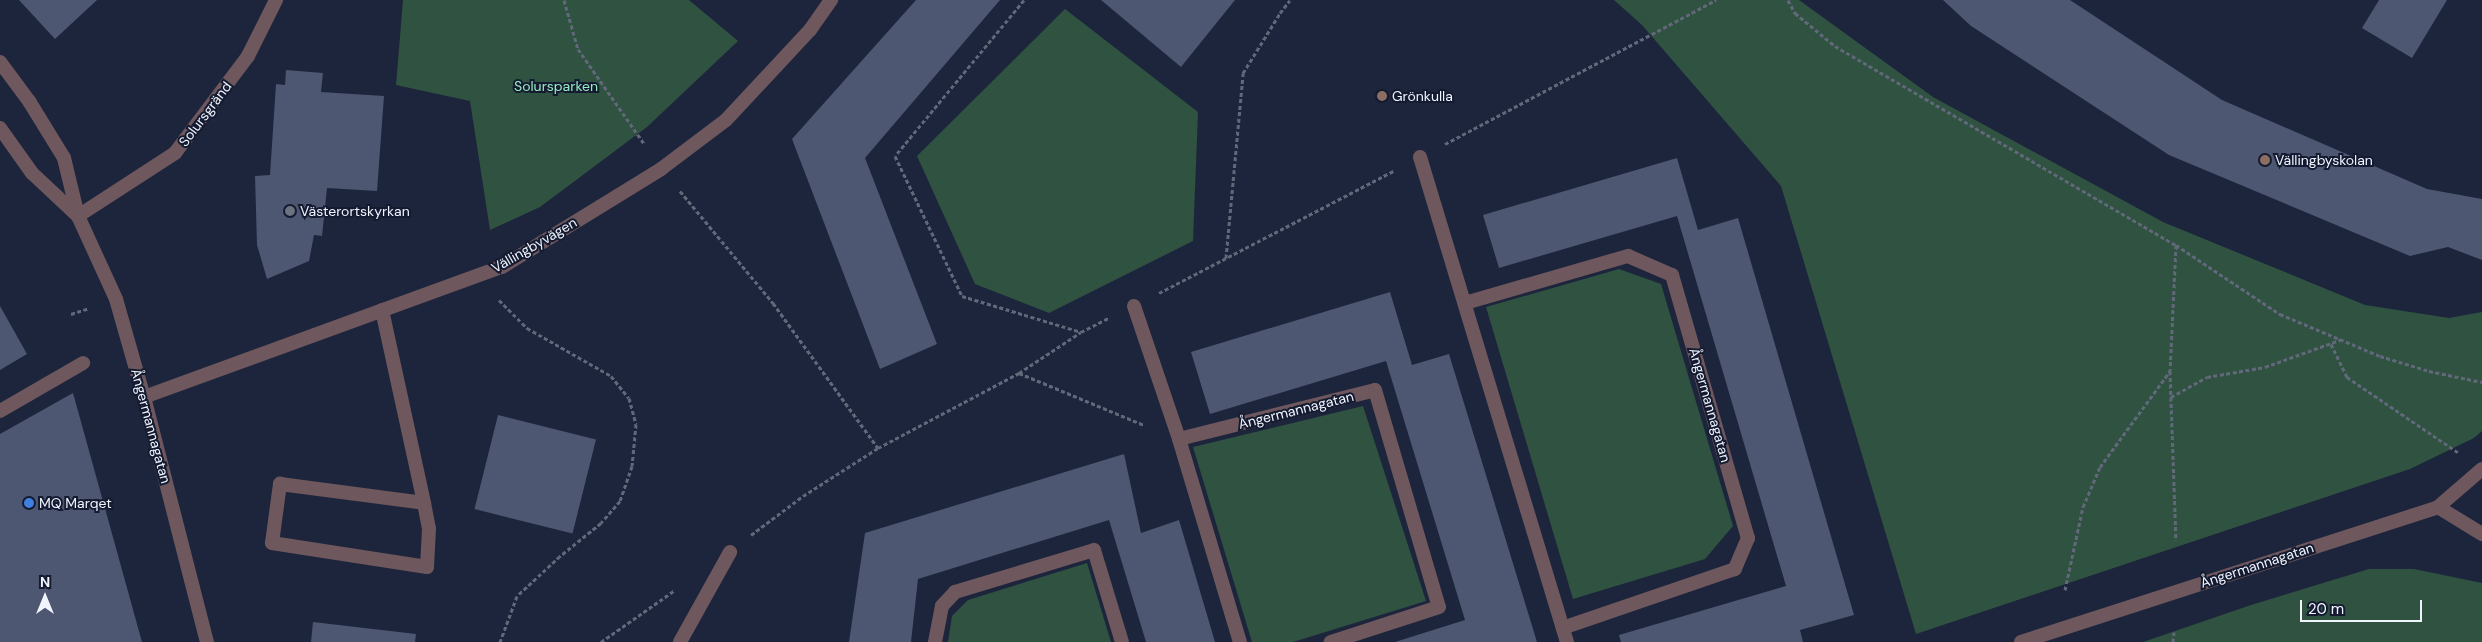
<!DOCTYPE html>
<html>
<head>
<meta charset="utf-8">
<style>
	body { margin:0 }
	#map { position:relative; width:2482px; height:642px; overflow:hidden; background:#1d253c; font-family:"DM Sans",sans-serif }
	div>[style] { position:absolute }
	[style*='--x'] { left:calc(var(--x)*1px); top:calc(var(--y)*1px); width:calc(var(--w)*1px); rotate:calc(var(--a)*1deg) }
	.green>* { inset:0; background:#2f5241 }
	.building>* { inset:0; background:#4d5771; transform-origin:0 0 }
	.path>* { height:3px; margin-top:-1.5px; transform-origin:0; background:repeating-linear-gradient(90deg,#61687a 0 4px,transparent 0 6.5px) }
	.service>* { height:14px; margin:-7px; padding:0 7px; transform-origin:7px; border-radius:7px; background:#6e575d }
	.pedestrian>* { height:14px; margin:-7px; padding:0 7px; transform-origin:7px; border-radius:7px; background:#6e575d }
	.minor>* { height:14px; margin:-7px; padding:0 7px; transform-origin:7px; border-radius:7px; background:#6e575d }
	.dots>* { width:14px; height:14px; translate:-50% -50%; box-sizing:border-box; border:2px solid #141b31; border-radius:50% }
	span { translate:-50% -50%; white-space:nowrap; text-align:center; line-height:1.15; -webkit-text-stroke:4px #141b31; paint-order:stroke }
	.park-label { font-size:14px; color:#97ebc1 }
	.poi-label { font-size:14px; color:#f0f4fd }
	.left { translate:0 -50%; text-align:left }
	.street-label { font-size:14px; color:#f0f4fd }
	.north { position:absolute; left:20px; top:572px; width:50px; height:50px; -webkit-text-stroke:4px #141b31; paint-order:stroke; rotate:0deg; font-size:14px; font-weight:700; line-height:20px; text-align:center; color:#f0f4fd }
	.north::after { content:''; display:block; margin:auto; width:18px; height:22px; background:#f0f4fd; clip-path:polygon(50% 0,100% 100%,50% 72%,0 100%) }
	.scale { position:absolute; left:2300px; top:600px; width:122px; height:22px; box-sizing:border-box; border:2px solid #f0f4fd; border-top:0; padding-left:6px; font-size:15px; line-height:18px; white-space:nowrap; color:#f0f4fd; -webkit-text-stroke:4px #141b31; paint-order:stroke }
</style>
</head>
<body>
<div id="map">
	<div class="green">
		<i style="clip-path:polygon(403px 0,689px 0,738px 41px,647px 127px,540px 207px,490px 230px,470px 101px,396px 85px)"></i>
		<i style="clip-path:polygon(1614px 0,1799px 0,1933px 97px,2163px 222px,2365px 305px,2449px 318px,2482px 312px,2482px 431px,2474px 438px,2410px 469px,1916px 634px,1781px 186px,1642px 25px)"></i>
		<i style="clip-path:polygon(1065px 9px,1198px 112px,1193px 241px,1049px 313px,975px 284px,917px 156px)"></i>
		<i style="clip-path:polygon(1619px 269px,1661px 284px,1733px 526px,1705px 559px,1573px 599px,1486px 307px)"></i>
		<i style="clip-path:polygon(1363px 406px,1426px 601px,1293px 642px,1252px 642px,1193px 447px)"></i>
		<i style="clip-path:polygon(1087px 563px,1111px 642px,948px 642px,952px 616px,968px 600px)"></i>
		<i style="clip-path:polygon(2369px 569px,2414px 569px,2482px 583px,2482px 642px,2143px 642px,2251px 605px)"></i>
	</div>
	<div class="building">
		<i style="clip-path:polygon(19px 0,97px 0,55px 39px)"></i>
		<i style="clip-path:polygon(916px 0,1000px 0,865px 158px,937px 344px,880px 369px,792px 139px)"></i>
		<i style="clip-path:polygon(1101px 0,1235px 0,1181px 67px)"></i>
		<i style="clip-path:polygon(1943px 0,2070px 0,2222px 100px,2427px 189px,2482px 199px,2482px 260px,2448px 247px,2410px 256px,2169px 155px,1971px 26px)"></i>
		<i style="clip-path:polygon(2379px 0,2447px 0,2412px 58px,2362px 28px)"></i>
		<i style="clip-path:polygon(286px 70px,323px 73px,321px 92px,384px 96px,377px 191px,327px 188px,322px 236px,314px 235px,309px 261px,267px 279px,257px 245px,255px 176px,270px 175px,276px 84px,285px 85px)"></i>
		<i style="clip-path:polygon(1677px 158px,1698px 230px,1738px 218px,1854px 615px,1800px 630px,1803px 642px,1621px 642px,1619px 635px,1786px 586px,1677px 216px,1499px 268px,1483px 215px)"></i>
		<i style="clip-path:polygon(1390px 292px,1412px 365px,1449px 354px,1537px 642px,1395px 642px,1465px 620px,1386px 361px,1210px 414px,1191px 352px)"></i>
		<i style="clip-path:polygon(0 306px,27px 354px,0 370px)"></i>
		<i style="clip-path:polygon(73px 393px,142px 642px,0 642px,0 434px)"></i>
		<i style="left:498px;top:415px;width:101px;height:97px;rotate:14deg"></i>
		<i style="clip-path:polygon(1124px 454px,1141px 533px,1179px 520px,1215px 642px,1146px 642px,1109px 520px,918px 579px,911px 642px,849px 642px,865px 533px)"></i>
		<i style="clip-path:polygon(313px 622px,416px 634px,415px 642px,311px 642px)"></i>
	</div>
	<div class="path">
		<i style="--x:564;--y:0;--w:51;--a:74.1"></i>
		<i style="--x:578;--y:49;--w:117;--a:55.1"></i>
		<i style="--x:1024;--y:0;--w:202;--a:129.6"></i>
		<i style="--x:895;--y:156;--w:155;--a:64.4"></i>
		<i style="--x:962;--y:296;--w:124;--a:16.8"></i>
		<i style="--x:1788;--y:0;--w:15;--a:62"></i>
		<i style="--x:1795;--y:13;--w:52;--a:39.5"></i>
		<i style="--x:1835;--y:46;--w:395;--a:30.3"></i>
		<i style="--x:2176;--y:245;--w:125;--a:33.6"></i>
		<i style="--x:2280;--y:314;--w:108;--a:22.8"></i>
		<i style="--x:2380;--y:356;--w:51;--a:17"></i>
		<i style="--x:2429;--y:371;--w:54;--a:11.7"></i>
		<i style="--x:1445;--y:144;--w:307;--a:-28"></i>
		<i style="--x:680;--y:191;--w:146;--a:50.3"></i>
		<i style="--x:773;--y:303;--w:179;--a:54.1"></i>
		<i style="--x:2176;--y:245;--w:126;--a:92.7"></i>
		<i style="--x:2170;--y:371;--w:169;--a:88"></i>
		<i style="--x:1226;--y:258;--w:186;--a:-84.7"></i>
		<i style="--x:1243;--y:73;--w:70;--a:-58.3"></i>
		<i style="--x:1280;--y:13;--w:16;--a:-52"></i>
		<i style="--x:1159;--y:293;--w:266;--a:-27.5"></i>
		<i style="--x:499;--y:300;--w:40;--a:45"></i>
		<i style="--x:527;--y:328;--w:97;--a:29.7"></i>
		<i style="--x:611;--y:376;--w:28;--a:51"></i>
		<i style="--x:629;--y:398;--w:27;--a:75"></i>
		<i style="--x:636;--y:424;--w:42;--a:95.4"></i>
		<i style="--x:632;--y:466;--w:37;--a:109"></i>
		<i style="--x:620;--y:501;--w:29;--a:131"></i>
		<i style="--x:601;--y:523;--w:53;--a:141.2"></i>
		<i style="--x:560;--y:556;--w:59;--a:137.1"></i>
		<i style="--x:517;--y:596;--w:49;--a:110.3"></i>
		<i style="--x:71;--y:314;--w:19;--a:-18"></i>
		<i style="--x:2331;--y:344;--w:37;--a:64"></i>
		<i style="--x:2347;--y:377;--w:135;--a:34.2"></i>
		<i style="--x:1019;--y:373;--w:135;--a:22.6"></i>
		<i style="--x:2171;--y:397;--w:41;--a:-29.1"></i>
		<i style="--x:2207;--y:377;--w:59;--a:-9.8"></i>
		<i style="--x:2265;--y:367;--w:80;--a:-19.8"></i>
		<i style="--x:751;--y:535;--w:65;--a:-36.9"></i>
		<i style="--x:803;--y:496;--w:89;--a:-32.6"></i>
		<i style="--x:878;--y:448;--w:160;--a:-28"></i>
		<i style="--x:1019;--y:373;--w:74;--a:-33.5"></i>
		<i style="--x:1081;--y:332;--w:31;--a:-27"></i>
		<i style="--x:2065;--y:590;--w:85;--a:-77.8"></i>
		<i style="--x:2083;--y:507;--w:43;--a:-67"></i>
		<i style="--x:2100;--y:467;--w:119;--a:-53.9"></i>
		<i style="--x:601;--y:642;--w:90;--a:-35.1"></i>
		<i style="--x:2173;--y:642;--w:10;--a:-84"></i>
	</div>
	<div class="service">
		<i style="--x:382;--y:310;--w:198;--a:77.7"></i>
		<i style="--x:424;--y:503;--w:26;--a:79"></i>
		<i style="--x:429;--y:529;--w:38;--a:93"></i>
		<i style="--x:427;--y:567;--w:157;--a:-171.2"></i>
		<i style="--x:272;--y:543;--w:60;--a:-82.3"></i>
		<i style="--x:280;--y:484;--w:145;--a:7.5"></i>
	</div>
	<div class="pedestrian">
		<i style="--x:0;--y:411;--w:96;--a:-30"></i>
	</div>
	<div class="minor">
		<i style="--x:0;--y:62;--w:49;--a:53.4"></i>
		<i style="--x:29;--y:101;--w:67;--a:58.4"></i>
		<i style="--x:64;--y:158;--w:60;--a:76.4"></i>
		<i style="--x:78;--y:216;--w:91;--a:65.4"></i>
		<i style="--x:116;--y:299;--w:102;--a:74.1"></i>
		<i style="--x:144;--y:397;--w:253;--a:75.6"></i>
		<i style="--x:0;--y:128;--w:55;--a:54.6"></i>
		<i style="--x:32;--y:173;--w:63;--a:43.1"></i>
		<i style="--x:1420;--y:157;--w:507;--a:73.14"></i>
		<i style="--x:78;--y:216;--w:116;--a:-33"></i>
		<i style="--x:175;--y:153;--w:121;--a:-53"></i>
		<i style="--x:248;--y:56;--w:63;--a:-63.4"></i>
		<i style="--x:1465;--y:303;--w:170;--a:-16.1"></i>
		<i style="--x:1628;--y:256;--w:48;--a:23.4"></i>
		<i style="--x:1672;--y:275;--w:274;--a:73.9"></i>
		<i style="--x:1748;--y:538;--w:34;--a:113"></i>
		<i style="--x:1735;--y:569;--w:182;--a:161.1"></i>
		<i style="--x:1134;--y:306;--w:140;--a:71.3"></i>
		<i style="--x:1179;--y:439;--w:212;--a:73.3"></i>
		<i style="--x:144;--y:397;--w:381;--a:-20"></i>
		<i style="--x:502;--y:267;--w:187;--a:-31.6"></i>
		<i style="--x:661;--y:169;--w:81;--a:-37"></i>
		<i style="--x:726;--y:120;--w:123;--a:-47"></i>
		<i style="--x:810;--y:30;--w:37;--a:-55"></i>
		<i style="--x:1179;--y:439;--w:202;--a:-14"></i>
		<i style="--x:1375;--y:390;--w:226;--a:73.6"></i>
		<i style="--x:1439;--y:607;--w:114;--a:162"></i>
		<i style="--x:2438;--y:507;--w:52;--a:31.5"></i>
		<i style="--x:680;--y:642;--w:103;--a:-60.9"></i>
		<i style="--x:935;--y:642;--w:37;--a:-79"></i>
		<i style="--x:942;--y:606;--w:19;--a:-47"></i>
		<i style="--x:955;--y:592;--w:145;--a:-16.8"></i>
		<i style="--x:1094;--y:550;--w:96;--a:73.1"></i>
		<i style="--x:2021;--y:642;--w:438;--a:-17.9"></i>
		<i style="--x:2438;--y:507;--w:58;--a:-40.8"></i>
	</div>
	<div class="dots">
		<i style="left:1382px;top:96px;background:#8d6e63"></i>
		<i style="left:2265px;top:160px;background:#8d6e63"></i>
		<i style="left:290px;top:211px;background:#6b7280"></i>
		<i style="left:29px;top:503px;background:#3f7fe0"></i>
	</div>
	<div class="park-label">
		<span style="left:556px;top:86px">Solursparken</span>
	</div>
	<div class="poi-label">
		<span class="left" style="left:1392px;top:96px">Grönkulla</span>
		<span class="left" style="left:2275px;top:160px">Vällingbyskolan</span>
		<span class="left" style="left:300px;top:211px">Västerortskyrkan</span>
		<span class="left" style="left:39px;top:503px">MQ Marqet</span>
	</div>
	<div class="street-label">
		<span style="left:205px;top:114px;rotate:-53deg">Solursgränd</span>
		<span style="left:534px;top:245px;rotate:-30deg">Vällingbyvägen</span>
		<span style="left:1710px;top:405px;rotate:74deg">Ångermannagatan</span>
		<span style="left:1296px;top:410px;rotate:-14deg">Ångermannagatan</span>
		<span style="left:151px;top:426px;rotate:75deg">Ångermannagatan</span>
		<span style="left:2257px;top:565px;rotate:-18deg">Ångermannagatan</span>
	</div>
	<div class="north">N</div>
	<div class="scale">20 m</div>
</div>
</body>
</html>
